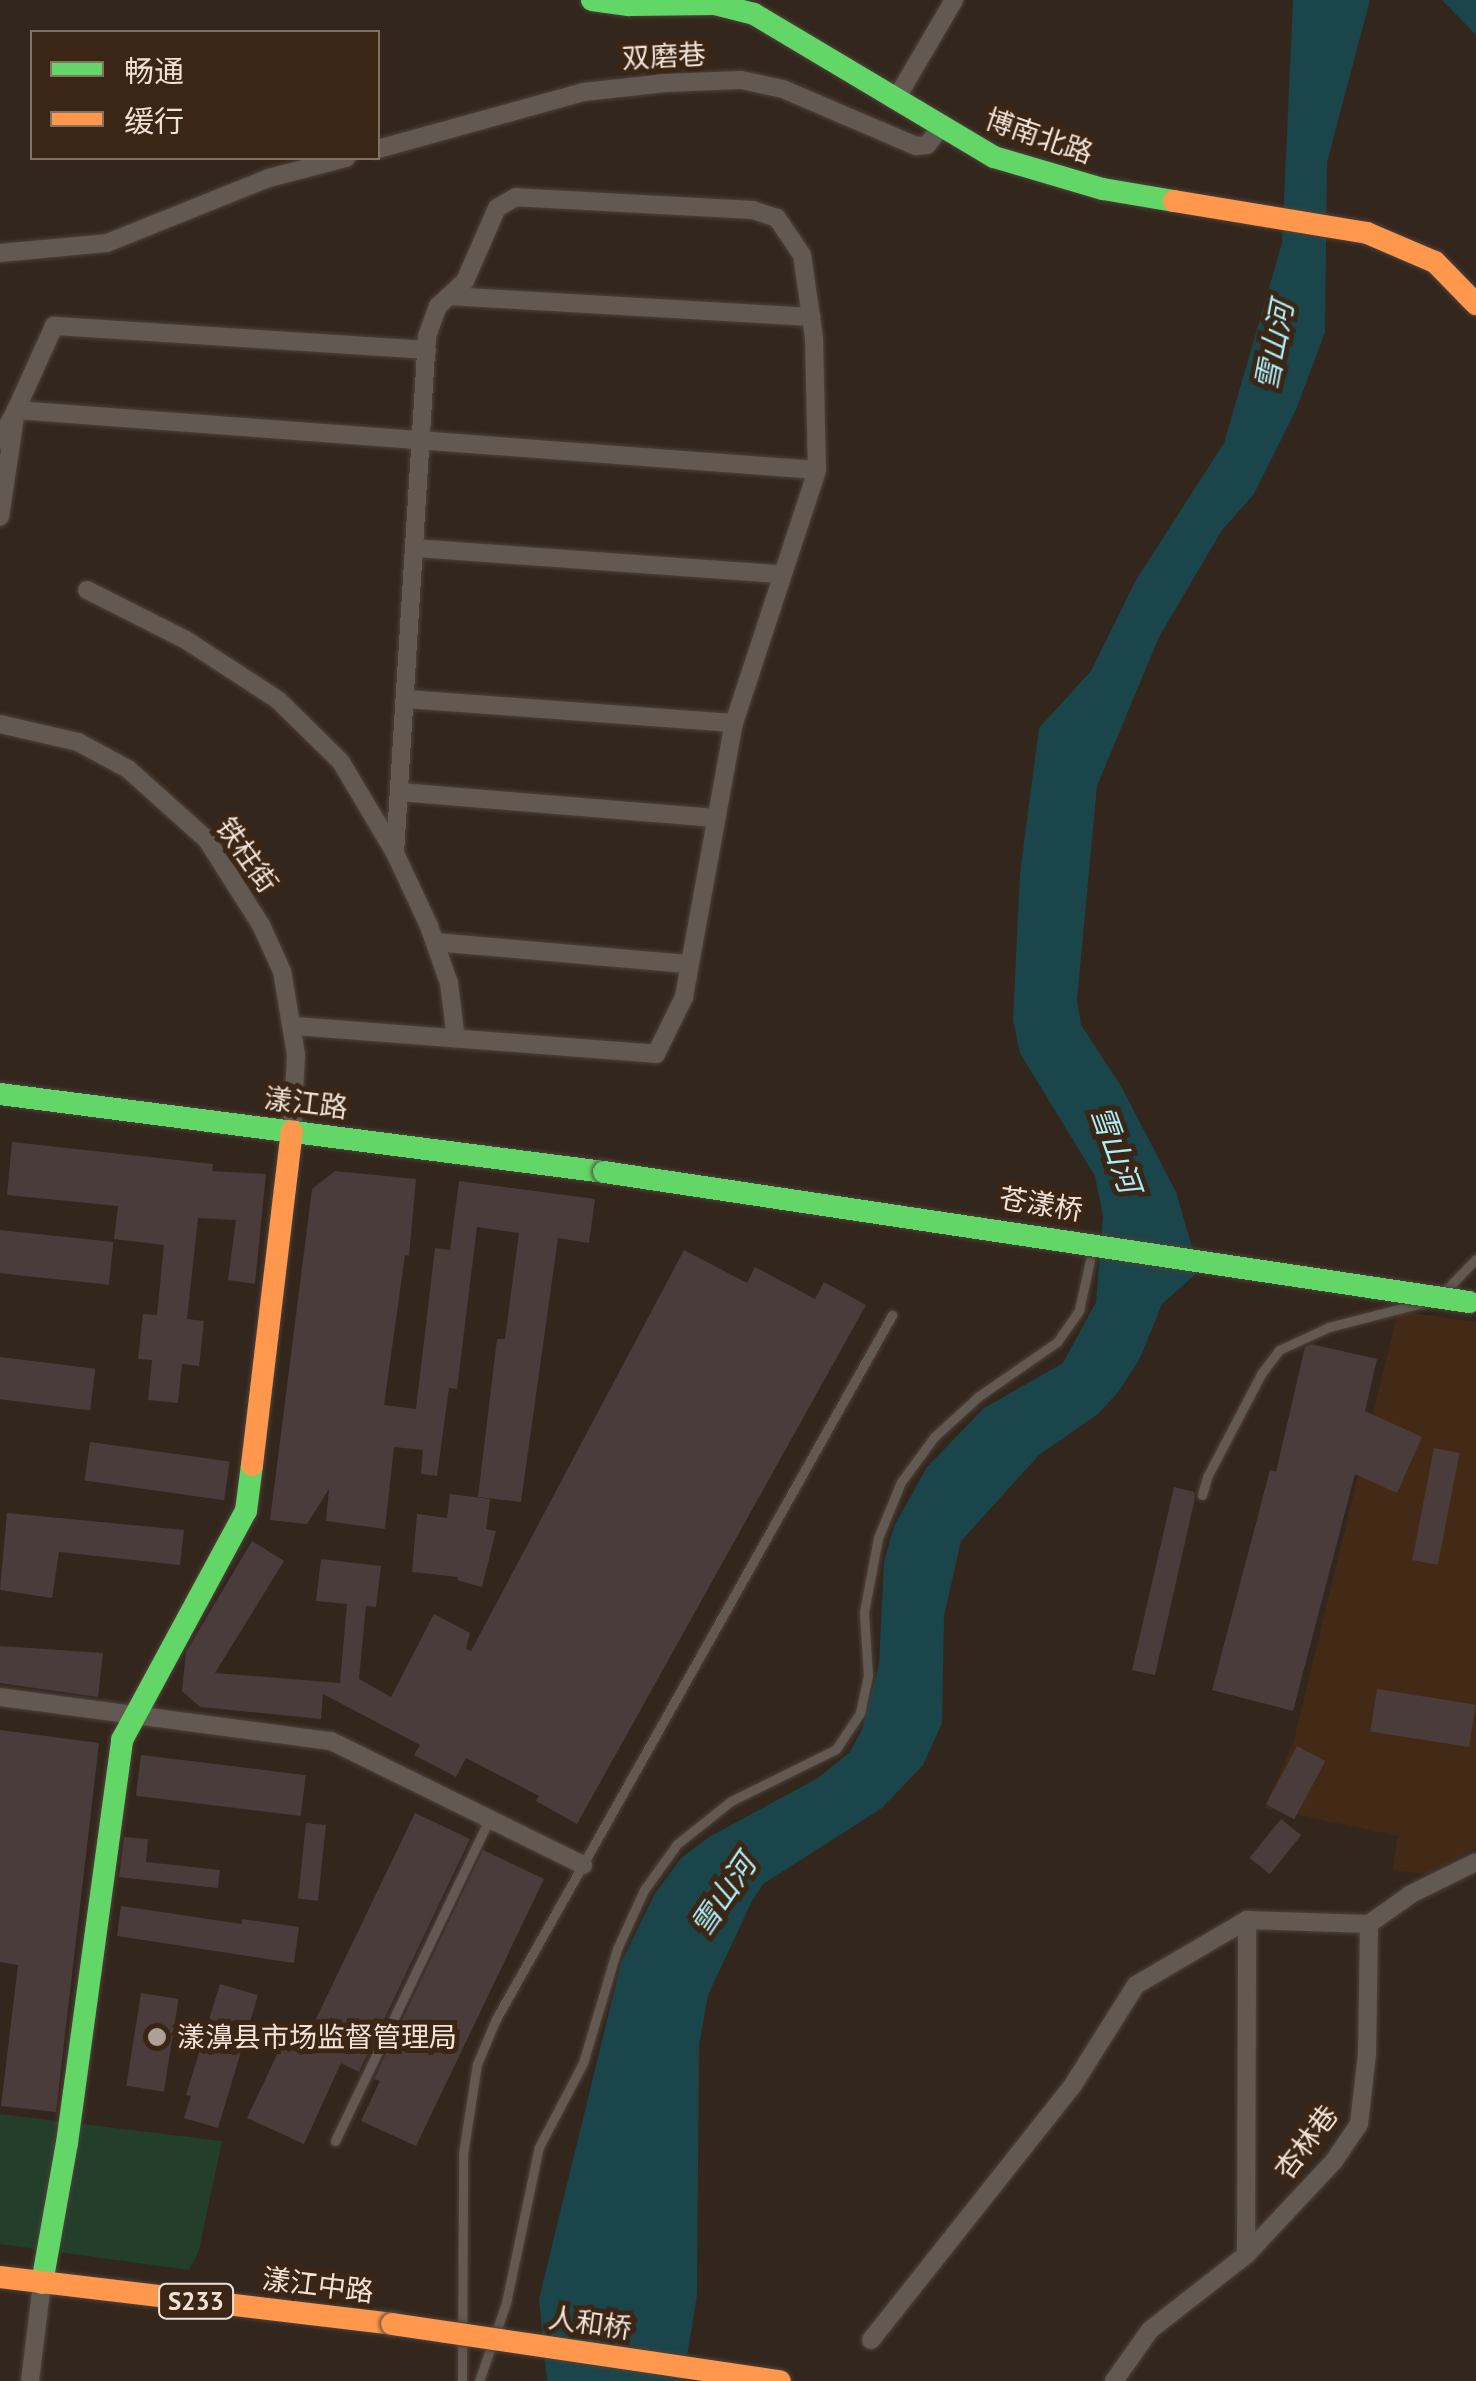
<!DOCTYPE html>
<html>
<head>
<meta charset="utf-8">
<style>
	body { margin:0 }
	#map { position:relative; width:1476px; height:2381px; overflow:hidden; background:#33261d; font-family:"PT Sans","Noto Sans SC",sans-serif }
	div>[style] { position:absolute }
	[style*='--x'] { left:calc(var(--x)*1px); top:calc(var(--y)*1px); width:calc(var(--w)*1px); rotate:calc(var(--a)*1deg) }
	.built>* { inset:0; background:#432a16 }
	.green>* { inset:0; background:#233e2a }
	.water>* { inset:0; background:#1a454a }
	.building>* { inset:0; background:#4b3c3c; transform-origin:0 0 }
	.roads { filter:drop-shadow(0 0 2px #4d423a) drop-shadow(0 0 2px #4d423a) }
	.lane>* { height:9px; margin:-4.5px; padding:0 4.5px; transform-origin:4.5px; border-radius:4.5px; background:#625952 }
	.street>* { height:18px; margin:-9px; padding:0 9px; transform-origin:9px; border-radius:9px; background:#625952 }
	.fast>* { height:22px; margin:-11px; padding:0 11px; transform-origin:11px; border-radius:11px; background:#63d668 }
	.slow>* { height:22px; margin:-11px; padding:0 11px; transform-origin:11px; border-radius:11px; background:#ff974d }
	.bridges { filter:drop-shadow(0 0 2px #4d423a) drop-shadow(0 0 2px #4d423a) }
	.fast-bridge>* { height:22px; margin:-11px; padding:0 11px; transform-origin:11px; border-radius:11px; background:#63d668 }
	.slow-bridge>* { height:22px; margin:-11px; padding:0 11px; transform-origin:11px; border-radius:11px; background:#ff974d }
	.dots>* { width:28px; height:28px; translate:-50% -50%; box-sizing:border-box; border:5px solid #3b2515; border-radius:50% }
	span { translate:-50% -50%; white-space:nowrap; text-align:center; line-height:1.15; -webkit-text-stroke:10px #3b2515; paint-order:stroke }
	.shield-label span { padding:2px 8px; background:#3b2515; border:2px solid; border-radius:8px; -webkit-text-stroke-width:0 }
	.shield-label { font-size:25px; color:#f0e2d7; font-weight:700 }
	.street-label { font-size:28px; color:#f0e2d7 }
	.poi-label { font-size:28px; color:#f0e2d7 }
	.left { translate:0 -50%; text-align:left }
	.water-label { font-size:30px; color:#aaeffa; font-style:italic }
	.legend { position:absolute; left:30px; top:30px; width:350px; height:130px; box-sizing:border-box; background:#3b2515; border:2px solid #837163; margin:0; padding:12px 18px; list-style:none; font-size:30px; color:#f0e2d7 }
	.legend li { display:flex; align-items:center; gap:20px; height:50px }
	.legend b { width:50px; border:2px solid #837163 }
</style>
</head>
<body>
<div id="map">
	<div class="built">
		<i style="clip-path:polygon(1398px 1311px,1476px 1322px,1476px 1848px,1426px 1874px,1392px 1870px,1398px 1836px,1264px 1808px,1293px 1744px)"></i>
	</div>
	<div class="green">
		<i style="clip-path:polygon(0 2114px,222px 2141px,199px 2250px,189px 2270px,0 2244px)"></i>
	</div>
	<div class="water">
		<i style="clip-path:polygon(1293px 0,1370px 0,1327px 162px,1325px 332px,1296px 410px,1254px 494px,1222px 530px,1159px 637px,1097px 786px,1077px 1000px,1081px 1025px,1121px 1086px,1176px 1192px,1199px 1271px,1162px 1304px,1140px 1358px,1119px 1391px,1098px 1414px,1039px 1455px,961px 1541px,944px 1616px,942px 1723px,923px 1765px,882px 1808px,763px 1884px,752px 1901px,708px 1995px,699px 2046px,697px 2295px,683px 2381px,547px 2381px,539px 2299px,621px 1963px,654px 1895px,681px 1858px,709px 1837px,818px 1778px,850px 1752px,862px 1729px,879px 1665px,884px 1562px,894px 1526px,927px 1467px,984px 1408px,1063px 1363px,1096px 1302px,1103px 1216px,1095px 1176px,1020px 1053px,1013px 1020px,1020px 873px,1039px 728px,1091px 671px,1136px 580px,1224px 443px,1282px 243px)"></i>
		<i style="clip-path:polygon(1442px 0,1476px 0,1476px 35px)"></i>
	</div>
	<div class="building">
		<i style="clip-path:polygon(12px 1142px,213px 1164px,212px 1171px,266px 1174px,255px 1284px,228px 1280px,236px 1220px,198px 1218px,187px 1319px,204px 1321px,199px 1366px,182px 1364px,178px 1403px,148px 1400px,152px 1360px,138px 1359px,143px 1314px,157px 1315px,164px 1245px,114px 1239px,118px 1206px,7px 1195px)"></i>
		<i style="clip-path:polygon(335px 1171px,416px 1179px,409px 1256px,405px 1255px,384px 1405px,416px 1409px,435px 1248px,450px 1250px,459px 1181px,595px 1199px,589px 1243px,558px 1238px,521px 1502px,478px 1497px,497px 1339px,505px 1339px,519px 1233px,477px 1227px,457px 1389px,449px 1388px,437px 1476px,421px 1474px,423px 1450px,394px 1447px,385px 1529px,326px 1521px,329px 1489px,307px 1524px,270px 1520px,312px 1189px)"></i>
		<i style="left:0;top:1230px;width:114px;height:43px;rotate:6deg"></i>
		<i style="clip-path:polygon(684px 1250px,747px 1283px,755px 1267px,815px 1299px,824px 1282px,866px 1305px,577px 1824px,536px 1801px,539px 1796px,466px 1758px,456px 1777px,414px 1755px,420px 1745px,323px 1694px,321px 1719px,200px 1707px,182px 1691px,186px 1652px,252px 1541px,284px 1561px,215px 1673px,340px 1683px,347px 1604px,316px 1601px,321px 1559px,381px 1566px,376px 1607px,366px 1606px,359px 1679px,391px 1697px,434px 1614px,470px 1633px,466px 1649px,471px 1651px)"></i>
		<i style="clip-path:polygon(1311px 1344px,1377px 1359px,1365px 1411px,1422px 1437px,1397px 1493px,1355px 1474px,1293px 1711px,1212px 1690px,1270px 1470px,1276px 1472px,1305px 1347px)"></i>
		<i style="left:0;top:1357px;width:96px;height:42px;rotate:7deg"></i>
		<i style="left:90px;top:1442px;width:141px;height:39px;rotate:8deg"></i>
		<i style="left:1434px;top:1448px;width:26px;height:114px;rotate:11deg"></i>
		<i style="clip-path:polygon(1174px 1487px,1194px 1492px,1195px 1498px,1155px 1675px,1132px 1670px)"></i>
		<i style="clip-path:polygon(450px 1494px,490px 1499px,486px 1529px,496px 1531px,482px 1587px,457px 1580px,458px 1577px,412px 1572px,417px 1514px,447px 1518px)"></i>
		<i style="clip-path:polygon(7px 1513px,184px 1530px,180px 1565px,59px 1552px,52px 1598px,0 1590px)"></i>
		<i style="clip-path:polygon(0 1646px,103px 1653px,98px 1697px,0 1683px)"></i>
		<i style="left:1377px;top:1689px;width:100px;height:43px;rotate:9deg"></i>
		<i style="clip-path:polygon(0 1730px,99px 1743px,56px 2112px,1px 2106px,18px 1965px,0 1962px)"></i>
		<i style="left:1297px;top:1746px;width:32px;height:66px;rotate:28deg"></i>
		<i style="left:141px;top:1755px;width:166px;height:41px;rotate:7deg"></i>
		<i style="clip-path:polygon(415px 1813px,470px 1839px,359px 2072px,341px 2063px,304px 2144px,247px 2118px,282px 2044px,300px 2052px)"></i>
		<i style="left:1281px;top:1819px;width:26px;height:50px;rotate:39deg"></i>
		<i style="left:306px;top:1823px;width:20px;height:76px;rotate:6deg"></i>
		<i style="clip-path:polygon(124px 1837px,148px 1839px,146px 1862px,220px 1870px,218px 1888px,119px 1877px)"></i>
		<i style="clip-path:polygon(483px 1850px,544px 1879px,416px 2146px,361px 2121px,380px 2081px,374px 2079px)"></i>
		<i style="clip-path:polygon(121px 1906px,242px 1924px,242px 1919px,299px 1927px,294px 1963px,117px 1936px)"></i>
		<i style="clip-path:polygon(220px 1984px,258px 1995px,218px 2128px,184px 2118px,191px 2096px,186px 2095px)"></i>
		<i style="left:141px;top:1993px;width:38px;height:94px;rotate:9deg"></i>
	</div>
	<div class="roads">
		<div class="lane">
			<i style="--x:1444;--y:1292;--w:46;--a:-45.9"></i>
			<i style="--x:1202;--y:1495;--w:19;--a:-74"></i>
			<i style="--x:1207;--y:1477;--w:116;--a:-62.3"></i>
			<i style="--x:1261;--y:1374;--w:30;--a:-53"></i>
			<i style="--x:1279;--y:1350;--w:55;--a:-24.7"></i>
			<i style="--x:1329;--y:1327;--w:100;--a:-14.5"></i>
			<i style="--x:335;--y:2141;--w:357;--a:-64.4"></i>
			<i style="--x:462;--y:2381;--w:227;--a:-89.7"></i>
			<i style="--x:463;--y:2154;--w:91;--a:-81.2"></i>
			<i style="--x:477;--y:2064;--w:49;--a:-67.1"></i>
			<i style="--x:496;--y:2019;--w:808;--a:-60.64"></i>
			<i style="--x:479;--y:2381;--w:83;--a:-70.9"></i>
			<i style="--x:506;--y:2303;--w:159;--a:-78.1"></i>
			<i style="--x:539;--y:2147;--w:95;--a:-62.4"></i>
			<i style="--x:583;--y:2063;--w:119;--a:-73.4"></i>
			<i style="--x:617;--y:1949;--w:65;--a:-65.4"></i>
			<i style="--x:644;--y:1890;--w:57;--a:-54.3"></i>
			<i style="--x:677;--y:1844;--w:69;--a:-38.5"></i>
			<i style="--x:731;--y:1801;--w:117;--a:-26.3"></i>
			<i style="--x:836;--y:1749;--w:43;--a:-56.3"></i>
			<i style="--x:860;--y:1713;--w:38;--a:-78"></i>
			<i style="--x:868;--y:1676;--w:64;--a:-93.6"></i>
			<i style="--x:864;--y:1612;--w:75;--a:-79.3"></i>
			<i style="--x:878;--y:1538;--w:61;--a:-67.7"></i>
			<i style="--x:901;--y:1482;--w:56;--a:-53.7"></i>
			<i style="--x:934;--y:1437;--w:61;--a:-42.3"></i>
			<i style="--x:979;--y:1396;--w:95;--a:-34.7"></i>
			<i style="--x:1057;--y:1342;--w:39;--a:-55"></i>
			<i style="--x:1079;--y:1310;--w:51;--a:-77.6"></i>
		</div>
		<div class="street">
			<i style="--x:896;--y:99;--w:115;--a:-59.6"></i>
			<i style="--x:378;--y:149;--w:214;--a:-15.5"></i>
			<i style="--x:584;--y:92;--w:82;--a:-6.3"></i>
			<i style="--x:666;--y:83;--w:75;--a:-2.3"></i>
			<i style="--x:741;--y:80;--w:43;--a:12.1"></i>
			<i style="--x:783;--y:89;--w:145;--a:23.2"></i>
			<i style="--x:916;--y:146;--w:11;--a:-5"></i>
			<i style="--x:927;--y:145;--w:23;--a:-52"></i>
			<i style="--x:0;--y:253;--w:107;--a:-5.3"></i>
			<i style="--x:107;--y:243;--w:175;--a:-21.9"></i>
			<i style="--x:269;--y:178;--w:80;--a:-14.6"></i>
			<i style="--x:449;--y:296;--w:363;--a:3.3"></i>
			<i style="--x:427;--y:350;--w:374;--a:-176.3"></i>
			<i style="--x:54;--y:326;--w:92;--a:114.3"></i>
			<i style="--x:16;--y:410;--w:803;--a:4.28"></i>
			<i style="--x:0;--y:440;--w:34;--a:-62"></i>
			<i style="--x:16;--y:410;--w:108;--a:98.5"></i>
			<i style="--x:415;--y:548;--w:367;--a:4.1"></i>
			<i style="--x:87;--y:590;--w:111;--a:26.8"></i>
			<i style="--x:186;--y:640;--w:110;--a:33.1"></i>
			<i style="--x:278;--y:700;--w:88;--a:44.5"></i>
			<i style="--x:341;--y:762;--w:106;--a:59.3"></i>
			<i style="--x:395;--y:853;--w:81;--a:65"></i>
			<i style="--x:429;--y:926;--w:60;--a:70.7"></i>
			<i style="--x:449;--y:983;--w:56;--a:82.9"></i>
			<i style="--x:405;--y:699;--w:330;--a:4.2"></i>
			<i style="--x:0;--y:724;--w:80;--a:13"></i>
			<i style="--x:78;--y:742;--w:57;--a:28.4"></i>
			<i style="--x:128;--y:769;--w:106;--a:41.9"></i>
			<i style="--x:207;--y:840;--w:101;--a:57.6"></i>
			<i style="--x:261;--y:925;--w:51;--a:65.5"></i>
			<i style="--x:282;--y:971;--w:85;--a:80.5"></i>
			<i style="--x:296;--y:1055;--w:76;--a:93"></i>
			<i style="--x:399;--y:792;--w:317;--a:4.7"></i>
			<i style="--x:435;--y:942;--w:255;--a:5"></i>
			<i style="--x:294;--y:1026;--w:363;--a:4.4"></i>
			<i style="--x:656;--y:1054;--w:64;--a:-63.8"></i>
			<i style="--x:684;--y:997;--w:279;--a:-79.7"></i>
			<i style="--x:734;--y:723;--w:266;--a:-71.8"></i>
			<i style="--x:817;--y:470;--w:132;--a:-91.3"></i>
			<i style="--x:814;--y:338;--w:84;--a:-98.2"></i>
			<i style="--x:802;--y:255;--w:45;--a:-124"></i>
			<i style="--x:777;--y:218;--w:25;--a:-162"></i>
			<i style="--x:753;--y:210;--w:237;--a:-176.9"></i>
			<i style="--x:516;--y:197;--w:22;--a:150"></i>
			<i style="--x:497;--y:208;--w:80;--a:113.7"></i>
			<i style="--x:465;--y:281;--w:37;--a:137"></i>
			<i style="--x:438;--y:306;--w:33;--a:110"></i>
			<i style="--x:427;--y:337;--w:517;--a:93.55"></i>
			<i style="--x:0;--y:1697;--w:334;--a:7.6"></i>
			<i style="--x:331;--y:1741;--w:281;--a:26.2"></i>
			<i style="--x:1246;--y:2255;--w:335;--a:-89.8"></i>
			<i style="--x:871;--y:2340;--w:325;--a:-51.6"></i>
			<i style="--x:1073;--y:2085;--w:118;--a:-57.8"></i>
			<i style="--x:1136;--y:1985;--w:129;--a:-30.4"></i>
			<i style="--x:1247;--y:1920;--w:122;--a:1.9"></i>
			<i style="--x:30;--y:2381;--w:99;--a:-83"></i>
			<i style="--x:1114;--y:2381;--w:62;--a:-54.8"></i>
			<i style="--x:1150;--y:2330;--w:122;--a:-38"></i>
			<i style="--x:1246;--y:2255;--w:129;--a:-46.9"></i>
			<i style="--x:1334;--y:2161;--w:45;--a:-56"></i>
			<i style="--x:1359;--y:2124;--w:70;--a:-83.5"></i>
			<i style="--x:1367;--y:2054;--w:130;--a:-89.1"></i>
			<i style="--x:1369;--y:1924;--w:52;--a:-35.5"></i>
			<i style="--x:1411;--y:1894;--w:72;--a:-26.2"></i>
		</div>
		<div class="fast">
			<i style="--x:592;--y:0;--w:37;--a:8"></i>
			<i style="--x:629;--y:5;--w:86;--a:-0.7"></i>
			<i style="--x:715;--y:4;--w:40;--a:14.4"></i>
			<i style="--x:754;--y:14;--w:279;--a:30.8"></i>
			<i style="--x:994;--y:157;--w:114;--a:16.4"></i>
			<i style="--x:1103;--y:189;--w:72;--a:9.6"></i>
			<i style="--x:0;--y:1094;--w:609;--a:7.36"></i>
			<i style="--x:42;--y:2283;--w:142;--a:-79.9"></i>
			<i style="--x:67;--y:2143;--w:407;--a:-82.2"></i>
			<i style="--x:122;--y:1740;--w:260;--a:-61.6"></i>
			<i style="--x:246;--y:1511;--w:46;--a:-82.6"></i>
		</div>
		<div class="slow">
			<i style="--x:1174;--y:201;--w:196;--a:9.4"></i>
			<i style="--x:1367;--y:233;--w:74;--a:23.1"></i>
			<i style="--x:1435;--y:262;--w:59;--a:45.7"></i>
			<i style="--x:252;--y:1465;--w:336;--a:-83.2"></i>
			<i style="--x:0;--y:2277;--w:395;--a:6.8"></i>
		</div>
	</div>
	<div class="bridges">
		<div class="fast-bridge">
			<i style="--x:604;--y:1172;--w:875;--a:8.55"></i>
		</div>
		<div class="slow-bridge">
			<i style="--x:392;--y:2324;--w:392;--a:8.4"></i>
		</div>
	</div>
	<div class="dots">
		<i style="left:157px;top:2037px;background:#aea096"></i>
	</div>
	<div class="shield-label">
		<span style="left:196px;top:2301px">S233</span>
	</div>
	<div class="street-label">
		<span style="left:664px;top:56px;rotate:-3deg">双磨巷</span>
		<span style="left:1039px;top:136px;rotate:19deg">博南北路</span>
		<span style="left:247px;top:855px;rotate:55deg">铁柱街</span>
		<span style="left:306px;top:1103px;rotate:7deg">漾江路</span>
		<span style="left:1041px;top:1204px;rotate:9deg">苍漾桥</span>
		<span style="left:1306px;top:2142px;rotate:-53deg">杏林巷</span>
		<span style="left:318px;top:2285px;rotate:7deg">漾江中路</span>
		<span style="left:590px;top:2323px;rotate:8deg">人和桥</span>
	</div>
	<div class="poi-label">
		<span class="left" style="left:177px;top:2037px">漾濞县市场监督管理局</span>
	</div>
	<div class="water-label">
		<span style="left:1274px;top:346px;rotate:-79deg">雪山河</span>
		<span style="left:1116px;top:1149px;rotate:70deg">雪山河</span>
		<span style="left:723px;top:1895px;rotate:-56deg">雪山河</span>
	</div>
	<ul class="legend">
	<li><b style="height:12px;background:#63d668"></b>畅通</li>
	<li><b style="height:12px;background:#ff974d"></b>缓行</li>
	</ul>
</div>
</body>
</html>
